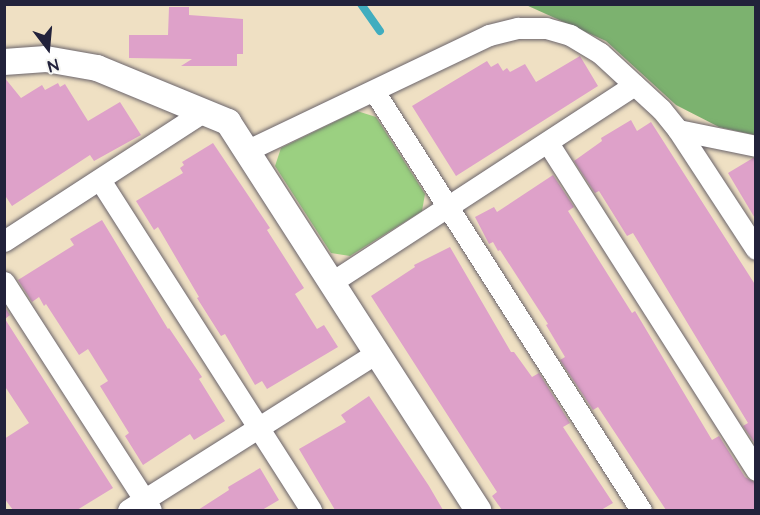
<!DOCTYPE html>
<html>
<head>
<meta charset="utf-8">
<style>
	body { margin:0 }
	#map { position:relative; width:760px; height:515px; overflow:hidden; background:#efe0c3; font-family:"Architects Daughter",sans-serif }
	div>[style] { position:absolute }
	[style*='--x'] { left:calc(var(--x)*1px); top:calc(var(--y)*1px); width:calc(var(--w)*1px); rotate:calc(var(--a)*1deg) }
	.green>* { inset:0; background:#9bd081 }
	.forest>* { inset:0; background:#7cb26f }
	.stream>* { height:8px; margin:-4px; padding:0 4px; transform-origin:4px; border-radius:4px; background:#41adbf }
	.building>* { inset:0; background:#dea1c9 }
	.roads { filter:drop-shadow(0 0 2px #6a646b) drop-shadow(0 0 2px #6a646b) }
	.minor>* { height:21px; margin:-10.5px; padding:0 10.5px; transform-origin:10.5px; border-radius:10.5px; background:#fff }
	.tertiary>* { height:26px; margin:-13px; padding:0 13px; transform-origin:13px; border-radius:13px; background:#fff }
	span { translate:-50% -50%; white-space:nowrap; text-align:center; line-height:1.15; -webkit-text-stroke:4.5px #f6f6f2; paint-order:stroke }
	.frame { position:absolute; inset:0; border:6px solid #22223b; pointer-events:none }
	.north { position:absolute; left:18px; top:18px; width:60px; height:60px; -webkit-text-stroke:4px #f6f6f2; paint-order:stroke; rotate:164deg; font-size:16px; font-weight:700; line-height:24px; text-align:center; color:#22223b }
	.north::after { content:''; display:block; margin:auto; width:21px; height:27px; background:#22223b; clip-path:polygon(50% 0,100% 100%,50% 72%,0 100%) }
</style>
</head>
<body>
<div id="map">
	<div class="green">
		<i style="clip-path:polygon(357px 111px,376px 117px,425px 194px,422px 211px,350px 256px,331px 253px,275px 166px,281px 148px)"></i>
	</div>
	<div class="forest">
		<i style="clip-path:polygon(526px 5px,755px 5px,755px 135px,719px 127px,676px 105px,606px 41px)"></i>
	</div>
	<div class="stream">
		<i style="--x:361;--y:4;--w:33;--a:55"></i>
	</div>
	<div class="building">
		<i style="clip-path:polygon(169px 7px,189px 7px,189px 15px,243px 19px,243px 54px,237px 54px,237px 66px,181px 66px,192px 59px,129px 58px,129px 35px,168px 35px)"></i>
		<i style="clip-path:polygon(580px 56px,598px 86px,456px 176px,412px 106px,487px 61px,491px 67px,498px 63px,503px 71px,507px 68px,510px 72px,525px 64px,536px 82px)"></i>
		<i style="clip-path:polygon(4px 77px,21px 98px,42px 85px,45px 90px,58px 83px,60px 87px,65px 84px,88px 121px,120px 102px,141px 135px,94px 161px,90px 155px,12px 206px,4px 194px)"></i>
		<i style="clip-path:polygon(631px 120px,637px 131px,651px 122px,756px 286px,756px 445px,743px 426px,748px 423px,633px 233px,627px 236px,599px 191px,595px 193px,574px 161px,602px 141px,601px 138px)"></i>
		<i style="clip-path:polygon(213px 143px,270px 228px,267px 230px,304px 288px,295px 294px,317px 329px,324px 325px,338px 347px,267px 389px,262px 381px,255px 385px,225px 334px,221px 336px,197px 298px,199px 297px,158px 227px,154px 230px,136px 201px,183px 173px,180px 168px,184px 165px,182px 162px)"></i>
		<i style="clip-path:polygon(753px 158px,756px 158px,756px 220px,728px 173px)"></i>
		<i style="clip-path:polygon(553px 175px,574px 207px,568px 211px,632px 313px,635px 311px,712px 440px,719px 436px,745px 477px,756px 483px,756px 510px,666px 510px,598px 407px,593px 410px,560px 360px,565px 357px,546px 325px,548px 324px,500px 250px,498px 251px,493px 242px,489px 244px,475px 217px,494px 207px,497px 212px)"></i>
		<i style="clip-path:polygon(102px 220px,168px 329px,169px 328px,202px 377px,199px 379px,225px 421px,194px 440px,190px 434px,143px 465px,125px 436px,129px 433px,100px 386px,108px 381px,88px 349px,79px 355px,46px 304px,44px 306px,39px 297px,32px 302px,18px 280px,74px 245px,70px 239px)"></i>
		<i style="clip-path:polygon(450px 247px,511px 352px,514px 352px,532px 377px,539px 373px,570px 423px,563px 427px,613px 503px,601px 510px,502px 510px,492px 496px,497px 492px,371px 296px,415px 267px,414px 265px)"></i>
		<i style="clip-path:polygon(4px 306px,10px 315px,5px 319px,113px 488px,77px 510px,13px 510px,4px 498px,4px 439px,29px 423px,4px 385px)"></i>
		<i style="clip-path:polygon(369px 396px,429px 486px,443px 510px,335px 510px,299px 449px,346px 422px,341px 415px)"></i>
		<i style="clip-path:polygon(260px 468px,279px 500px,262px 510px,198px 510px,229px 490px,228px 487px)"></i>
	</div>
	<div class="roads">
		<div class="minor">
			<i style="--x:374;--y:91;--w:497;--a:57.5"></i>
			<i style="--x:678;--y:130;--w:80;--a:11.6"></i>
			<i style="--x:548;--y:143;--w:388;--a:57.5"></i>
			<i style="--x:248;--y:150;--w:267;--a:-25.5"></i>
			<i style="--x:489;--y:35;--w:30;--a:-14"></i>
			<i style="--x:518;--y:28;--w:28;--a:0"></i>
			<i style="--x:546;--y:28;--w:25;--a:16"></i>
			<i style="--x:570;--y:35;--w:35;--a:31"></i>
			<i style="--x:600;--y:53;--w:83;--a:42.6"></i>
			<i style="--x:661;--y:109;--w:27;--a:51"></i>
			<i style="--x:678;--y:130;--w:142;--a:56.8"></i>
			<i style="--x:100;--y:180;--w:392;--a:57.4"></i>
			<i style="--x:4;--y:241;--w:239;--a:-33"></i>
			<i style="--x:4;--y:282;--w:271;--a:57.2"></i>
			<i style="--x:332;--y:282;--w:361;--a:-33.1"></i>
			<i style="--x:128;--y:510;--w:294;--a:-32.3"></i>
		</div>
		<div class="tertiary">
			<i style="--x:4;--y:62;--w:42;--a:-4.1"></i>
			<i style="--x:46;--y:59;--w:52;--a:10"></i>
			<i style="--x:97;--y:68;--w:142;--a:22.4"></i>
			<i style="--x:228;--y:122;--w:462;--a:57.2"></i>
		</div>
	</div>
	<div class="frame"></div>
	<div class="north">N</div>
</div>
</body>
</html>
